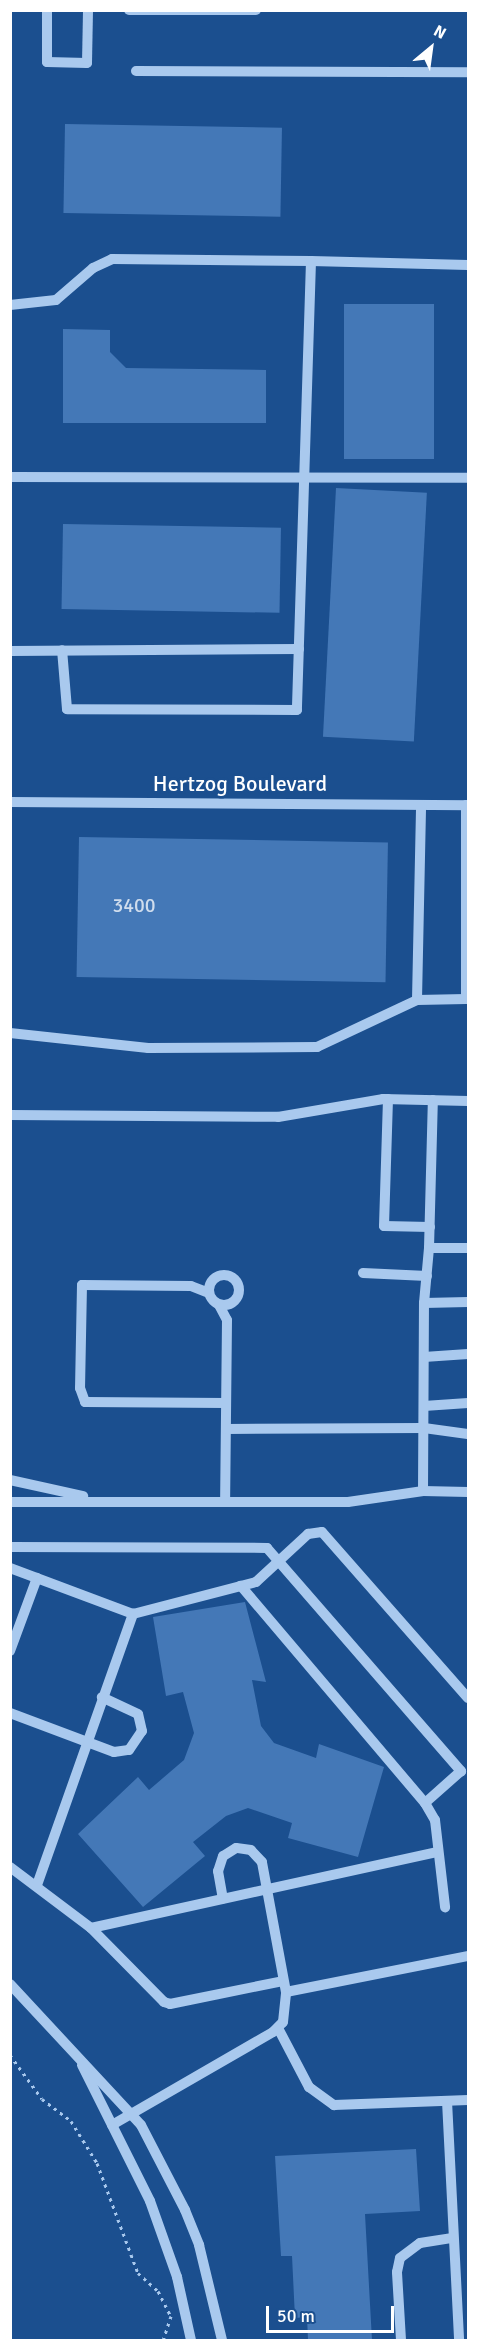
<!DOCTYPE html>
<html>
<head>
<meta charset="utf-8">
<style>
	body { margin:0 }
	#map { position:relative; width:479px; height:2351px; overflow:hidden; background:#1b4f8f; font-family:Signika,sans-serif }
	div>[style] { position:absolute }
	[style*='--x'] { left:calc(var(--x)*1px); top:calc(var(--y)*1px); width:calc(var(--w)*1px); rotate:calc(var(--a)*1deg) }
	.building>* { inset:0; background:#4478b7; transform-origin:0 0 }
	.path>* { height:3px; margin-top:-1.5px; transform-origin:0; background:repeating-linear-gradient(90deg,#a9c9ee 0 3px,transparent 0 7.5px) }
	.minor>* { height:10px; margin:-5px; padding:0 5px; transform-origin:5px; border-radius:5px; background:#a9c9ee }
	.minor>.ring { margin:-5px; padding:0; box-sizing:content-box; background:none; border:10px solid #a9c9ee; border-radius:50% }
	span { translate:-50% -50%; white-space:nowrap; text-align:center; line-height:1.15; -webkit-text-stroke:5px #1b4f8f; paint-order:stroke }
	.number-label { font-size:20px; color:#d0dded }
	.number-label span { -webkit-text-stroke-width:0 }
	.street-label { font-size:22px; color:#fff }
	.frame { position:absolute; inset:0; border:12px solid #fff; pointer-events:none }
	.north { position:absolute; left:401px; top:18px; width:60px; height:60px; -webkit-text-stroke:4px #1b4f8f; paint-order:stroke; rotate:29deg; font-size:16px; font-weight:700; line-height:24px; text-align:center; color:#fff }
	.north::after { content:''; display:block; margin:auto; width:21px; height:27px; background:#fff; clip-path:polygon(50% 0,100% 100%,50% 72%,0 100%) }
	.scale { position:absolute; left:266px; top:2306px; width:128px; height:27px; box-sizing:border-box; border:3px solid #fff; border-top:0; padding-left:8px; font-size:18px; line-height:21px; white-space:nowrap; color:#fff; -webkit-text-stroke:4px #1b4f8f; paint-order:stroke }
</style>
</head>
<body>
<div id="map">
	<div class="building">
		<i style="left:65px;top:124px;width:217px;height:89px;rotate:1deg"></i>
		<i style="left:344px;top:304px;width:90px;height:155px"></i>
		<i style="clip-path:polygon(63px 329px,110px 330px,110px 352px,126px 368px,266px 370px,266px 423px,63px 423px)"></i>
		<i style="left:336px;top:488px;width:91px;height:249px;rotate:3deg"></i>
		<i style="left:63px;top:524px;width:218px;height:85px;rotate:1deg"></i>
		<i style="left:79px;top:837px;width:309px;height:140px;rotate:1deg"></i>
		<i style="clip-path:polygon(245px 1602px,266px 1682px,252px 1680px,261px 1726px,274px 1743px,316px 1758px,319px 1744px,384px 1767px,358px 1857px,288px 1838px,292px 1823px,248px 1808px,226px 1816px,193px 1842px,205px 1856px,143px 1907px,78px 1834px,138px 1777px,149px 1790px,184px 1760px,194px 1733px,183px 1692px,166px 1696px,153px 1617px)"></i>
		<i style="clip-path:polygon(416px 2149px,420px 2211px,365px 2214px,372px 2340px,308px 2340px,307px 2317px,295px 2318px,292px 2256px,281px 2256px,275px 2156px)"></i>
	</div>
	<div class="path">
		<i style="--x:10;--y:2055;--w:54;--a:54"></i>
		<i style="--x:42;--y:2099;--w:36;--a:37"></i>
		<i style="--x:71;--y:2121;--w:49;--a:58.2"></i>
		<i style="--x:97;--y:2163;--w:117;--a:69.6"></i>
		<i style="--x:138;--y:2273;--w:27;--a:42"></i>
		<i style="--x:158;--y:2291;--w:28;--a:63"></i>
		<i style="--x:171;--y:2316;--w:25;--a:108"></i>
	</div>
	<div class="minor">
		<i style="--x:47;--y:10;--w:52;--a:90"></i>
		<i style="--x:47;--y:62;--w:40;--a:1.4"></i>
		<i style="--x:87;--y:63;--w:53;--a:-88.9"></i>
		<i style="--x:129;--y:10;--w:127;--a:0"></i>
		<i style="--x:136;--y:71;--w:332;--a:0.2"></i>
		<i style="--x:311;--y:261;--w:157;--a:1.5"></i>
		<i style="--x:10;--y:305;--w:46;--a:-6.2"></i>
		<i style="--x:56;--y:300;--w:49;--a:-40.9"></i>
		<i style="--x:93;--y:268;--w:21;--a:-25"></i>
		<i style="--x:112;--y:259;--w:199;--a:0.6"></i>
		<i style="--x:311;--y:261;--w:449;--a:91.8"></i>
		<i style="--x:297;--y:710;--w:230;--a:-179.8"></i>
		<i style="--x:67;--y:709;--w:59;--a:-94.8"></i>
		<i style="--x:10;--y:477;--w:458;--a:0.1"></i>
		<i style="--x:10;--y:651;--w:289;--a:-0.4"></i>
		<i style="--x:10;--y:802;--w:458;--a:0.4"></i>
		<i style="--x:417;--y:1000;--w:195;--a:-88.8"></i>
		<i style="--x:10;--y:1033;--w:139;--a:6.2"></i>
		<i style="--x:148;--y:1048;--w:169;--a:-0.3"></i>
		<i style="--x:317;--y:1047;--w:110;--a:-25.2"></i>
		<i style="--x:417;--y:1000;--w:49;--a:-1.2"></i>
		<i style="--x:466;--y:999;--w:194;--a:-90"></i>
		<i style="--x:388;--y:1099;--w:127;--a:91.8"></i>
		<i style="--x:384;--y:1226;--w:46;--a:1.2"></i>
		<i style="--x:10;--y:1115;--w:268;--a:0.4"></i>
		<i style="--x:278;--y:1117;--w:107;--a:-9.7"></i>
		<i style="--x:383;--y:1099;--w:85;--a:1.3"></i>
		<i style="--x:429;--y:1248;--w:39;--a:0"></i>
		<i style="--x:363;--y:1273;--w:64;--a:2.7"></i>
		<i class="ring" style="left:209px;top:1275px;width:20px;height:20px"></i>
		<i style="--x:209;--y:1293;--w:19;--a:-159"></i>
		<i style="--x:191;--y:1286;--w:109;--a:-179.5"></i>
		<i style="--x:82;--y:1285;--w:103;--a:91.1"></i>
		<i style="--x:80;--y:1388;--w:15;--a:70"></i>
		<i style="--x:85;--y:1402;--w:141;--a:0.4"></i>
		<i style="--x:424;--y:1303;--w:44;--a:-1.3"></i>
		<i style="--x:219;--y:1305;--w:17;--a:62"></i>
		<i style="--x:227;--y:1320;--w:180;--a:90.6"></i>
		<i style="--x:424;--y:1357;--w:44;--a:-3.9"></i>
		<i style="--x:424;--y:1406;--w:44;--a:-3.9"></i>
		<i style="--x:226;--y:1429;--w:198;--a:-0.3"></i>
		<i style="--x:424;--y:1428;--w:44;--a:7.8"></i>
		<i style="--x:10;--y:1480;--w:75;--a:12.4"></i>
		<i style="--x:423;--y:1491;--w:188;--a:-89.7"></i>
		<i style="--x:424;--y:1303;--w:55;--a:-84.8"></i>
		<i style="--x:429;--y:1248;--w:148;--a:-88.5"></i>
		<i style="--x:10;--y:1502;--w:338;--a:0"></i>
		<i style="--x:348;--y:1502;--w:76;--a:-8.3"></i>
		<i style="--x:423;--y:1491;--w:45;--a:1.3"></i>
		<i style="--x:10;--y:1547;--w:257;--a:0.2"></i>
		<i style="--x:267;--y:1548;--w:296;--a:49"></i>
		<i style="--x:461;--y:1771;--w:48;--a:138.4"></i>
		<i style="--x:425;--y:1803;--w:285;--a:-130.3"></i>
		<i style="--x:10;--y:1568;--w:131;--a:20.5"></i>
		<i style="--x:133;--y:1614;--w:127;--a:-14.6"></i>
		<i style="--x:256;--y:1582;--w:71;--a:-42.7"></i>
		<i style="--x:308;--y:1534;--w:14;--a:-8"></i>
		<i style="--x:322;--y:1532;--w:221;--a:48.7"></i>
		<i style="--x:10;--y:1651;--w:78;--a:-69.7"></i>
		<i style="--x:10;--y:1713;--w:111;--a:20.6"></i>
		<i style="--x:114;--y:1752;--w:15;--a:-8"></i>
		<i style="--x:129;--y:1750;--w:23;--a:-56"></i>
		<i style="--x:142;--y:1731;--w:17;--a:-103"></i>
		<i style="--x:138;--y:1714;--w:40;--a:-155"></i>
		<i style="--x:425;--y:1803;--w:20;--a:60"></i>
		<i style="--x:435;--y:1820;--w:88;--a:83.4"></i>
		<i style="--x:10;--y:1867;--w:101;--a:37"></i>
		<i style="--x:91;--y:1928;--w:104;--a:45.4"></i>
		<i style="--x:164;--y:2002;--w:6;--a:18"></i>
		<i style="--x:170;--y:2004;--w:115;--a:-11.5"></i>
		<i style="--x:37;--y:1885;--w:288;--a:-70.5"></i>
		<i style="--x:91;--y:1928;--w:355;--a:-12.4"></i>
		<i style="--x:10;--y:1984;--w:192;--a:47.1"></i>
		<i style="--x:141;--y:2125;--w:96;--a:62.6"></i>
		<i style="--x:185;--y:2210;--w:38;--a:68"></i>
		<i style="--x:199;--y:2245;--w:98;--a:76.4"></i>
		<i style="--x:286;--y:1992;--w:186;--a:-11.2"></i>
		<i style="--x:278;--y:2028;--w:67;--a:62.3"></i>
		<i style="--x:309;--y:2087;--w:31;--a:36"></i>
		<i style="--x:334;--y:2105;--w:134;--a:-2.1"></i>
		<i style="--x:82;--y:2065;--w:152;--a:63.4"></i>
		<i style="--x:150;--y:2201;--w:81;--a:70.4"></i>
		<i style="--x:177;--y:2277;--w:65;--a:77.5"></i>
		<i style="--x:447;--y:2101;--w:239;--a:87.1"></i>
		<i style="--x:112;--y:2125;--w:186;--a:-30"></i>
		<i style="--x:273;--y:2032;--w:14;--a:-45"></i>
		<i style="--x:283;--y:2022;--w:30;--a:-84"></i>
		<i style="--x:286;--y:1992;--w:132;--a:-100.5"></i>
		<i style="--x:262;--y:1862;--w:16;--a:-133"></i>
		<i style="--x:251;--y:1850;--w:15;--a:-172"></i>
		<i style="--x:236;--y:1848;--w:15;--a:148"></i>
		<i style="--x:223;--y:1856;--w:16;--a:108"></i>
		<i style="--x:218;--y:1871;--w:28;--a:80"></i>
		<i style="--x:401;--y:2340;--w:68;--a:-93.4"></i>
		<i style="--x:397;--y:2272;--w:14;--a:-78"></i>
		<i style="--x:400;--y:2258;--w:25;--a:-37"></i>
		<i style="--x:420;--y:2243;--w:33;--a:-9"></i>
	</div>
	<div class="number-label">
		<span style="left:134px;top:905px">3400</span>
	</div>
	<div class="street-label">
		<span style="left:240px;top:784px">Hertzog Boulevard</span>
	</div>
	<div class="frame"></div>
	<div class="north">N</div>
	<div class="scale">50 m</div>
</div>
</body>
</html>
